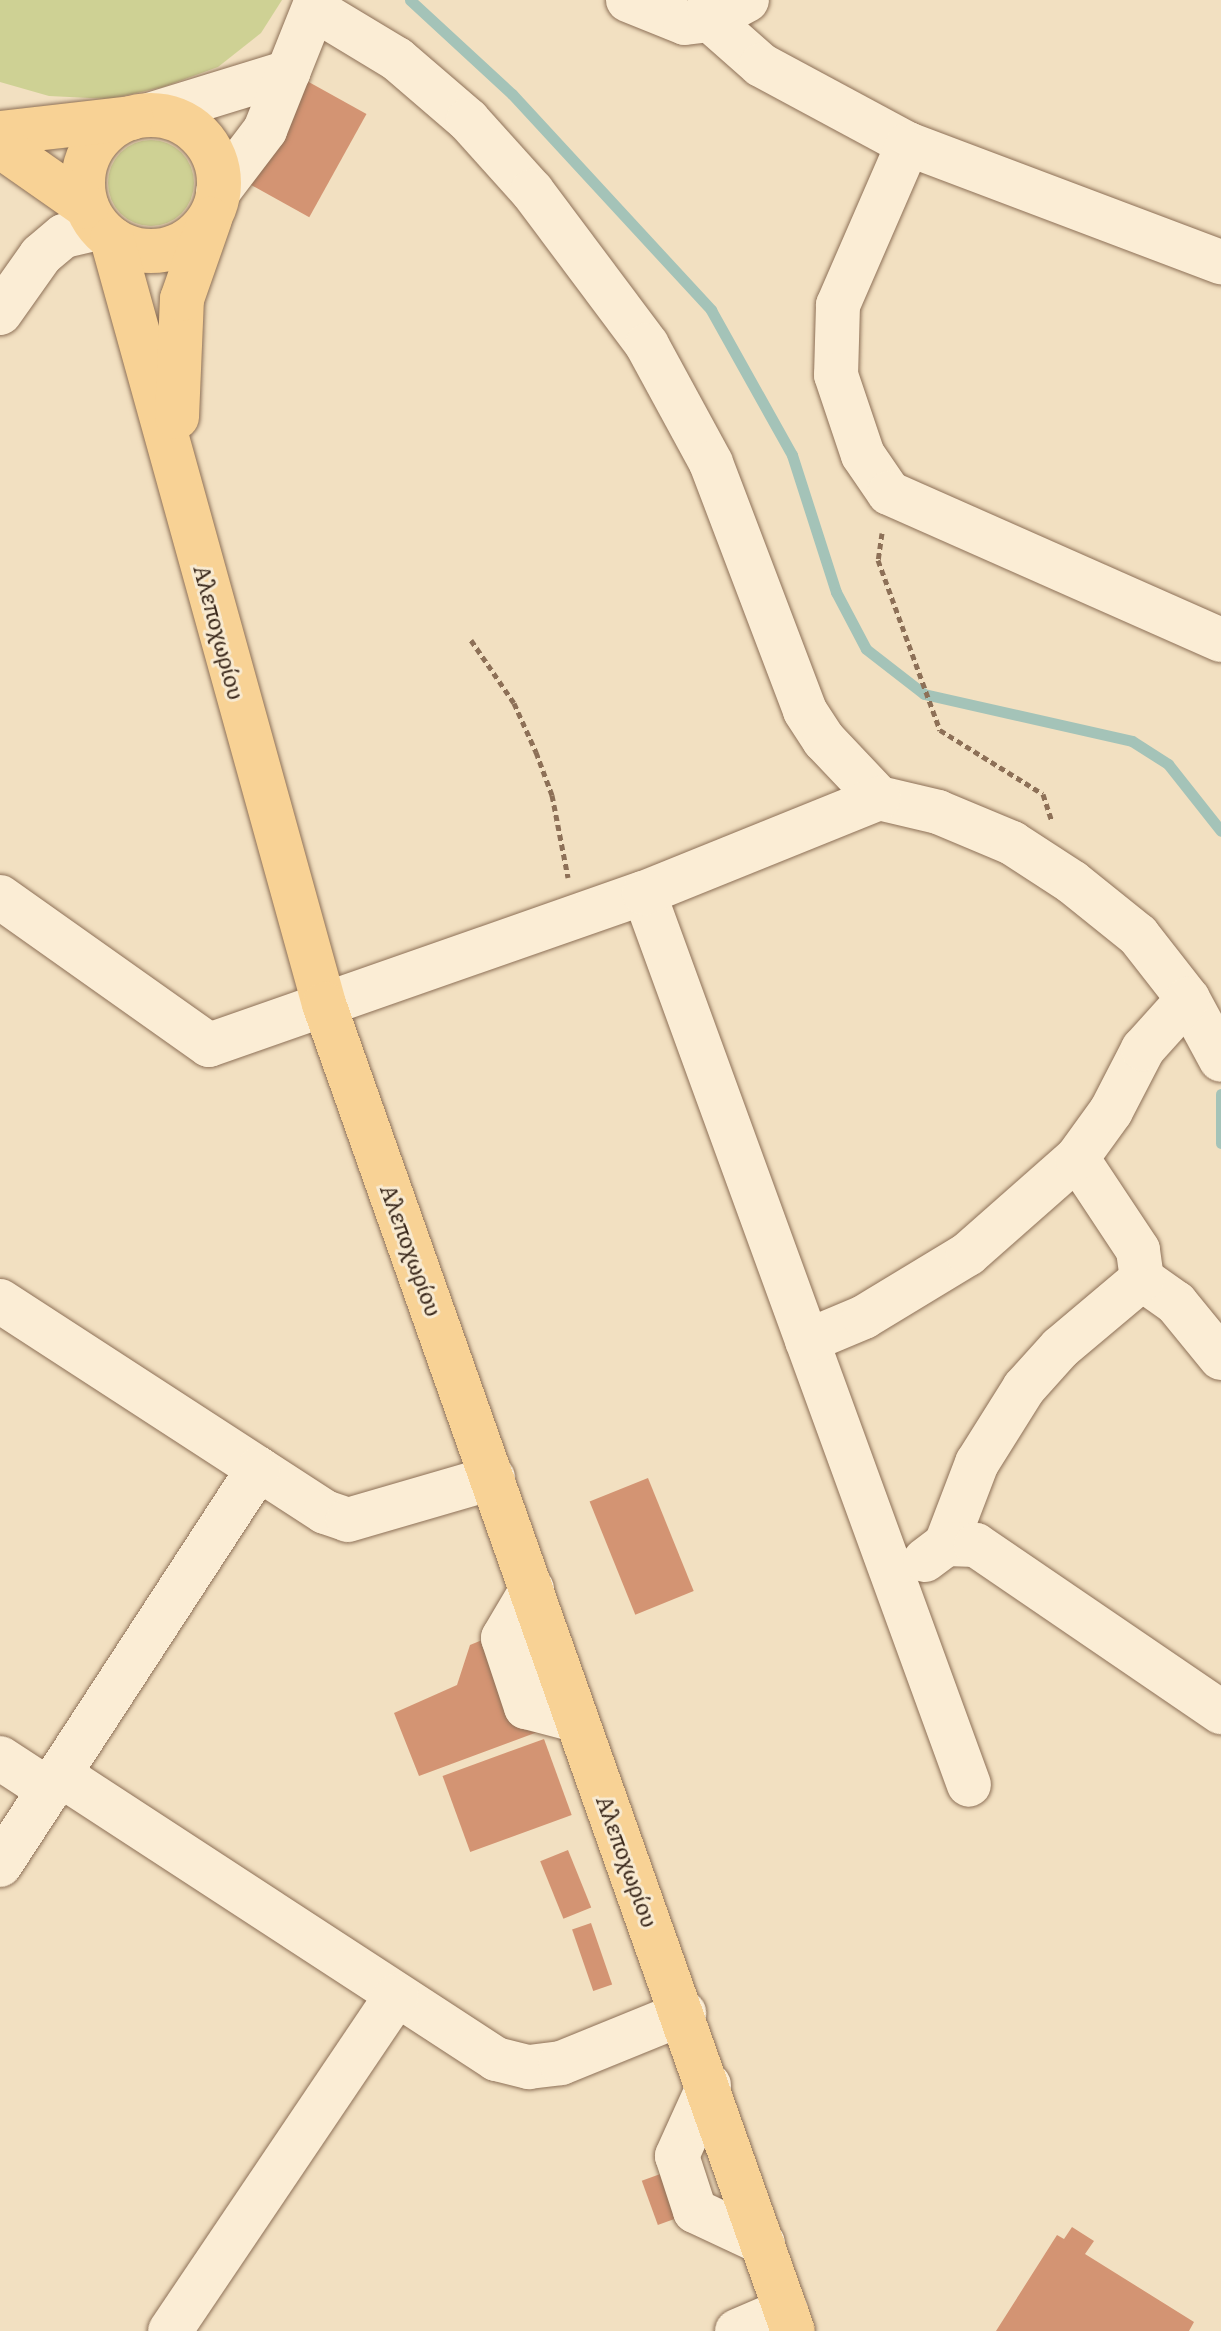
<!DOCTYPE html>
<html>
<head>
<meta charset="utf-8">
<style>
	body { margin:0 }
	#map { position:relative; width:1221px; height:2331px; overflow:hidden; background:#f2e0c1; font-family:Literata,serif }
	div>[style] { position:absolute }
	[style*='--x'] { left:calc(var(--x)*1px); top:calc(var(--y)*1px); width:calc(var(--w)*1px); rotate:calc(var(--a)*1deg) }
	.green>* { inset:0; background:#ced194 }
	.round { border-radius:50% }
	.stream>* { height:11px; margin:-5.5px; padding:0 5.5px; transform-origin:5.5px; border-radius:5.5px; background:#a4c3b8 }
	.building>* { inset:0; background:#d39473; transform-origin:0 0 }
	.path>* { height:5px; margin-top:-2.5px; transform-origin:0; background:repeating-linear-gradient(90deg,#8d7057 0 6px,transparent 0 10px) }
	.roads { filter:drop-shadow(0 0 2px #8d7057) drop-shadow(0 0 2px #8d7057) }
	.minor>* { height:44px; margin:-22px; padding:0 22px; transform-origin:22px; border-radius:22px; background:#fbedd5 }
	.major>* { height:44px; margin:-22px; padding:0 22px; transform-origin:22px; border-radius:22px; background:#f8d295 }
	.major>.ring { margin:-22px; padding:0; box-sizing:content-box; background:none; border:44px solid #f8d295; border-radius:50% }
	span { translate:-50% -50%; white-space:nowrap; text-align:center; line-height:1.15; -webkit-text-stroke:6px #f8ead1; paint-order:stroke }
	.street-label { font-size:22px; color:#3b291c }
</style>
</head>
<body>
<div id="map">
	<div class="green">
		<i style="clip-path:polygon(0 0,282px 0,261px 33px,218px 67px,163px 87px,110px 99px,49px 96px,0 82px)"></i>
		<i class="round" style="left:108px;top:140px;width:86px;height:86px"></i>
	</div>
	<div class="stream">
		<i style="--x:410;--y:0;--w:139;--a:42.7"></i>
		<i style="--x:512;--y:94;--w:294;--a:47.3"></i>
		<i style="--x:711;--y:310;--w:166;--a:60.8"></i>
		<i style="--x:792;--y:455;--w:144;--a:72.2"></i>
		<i style="--x:836;--y:592;--w:64;--a:62.2"></i>
		<i style="--x:866;--y:649;--w:73;--a:37.8"></i>
		<i style="--x:924;--y:694;--w:213;--a:12.7"></i>
		<i style="--x:1132;--y:741;--w:43;--a:32.6"></i>
		<i style="--x:1168;--y:764;--w:85;--a:51.7"></i>
		<i style="--x:1221;--y:1094;--w:49;--a:90"></i>
	</div>
	<div class="building">
		<i style="left:307px;top:81px;width:68px;height:118px;rotate:29deg"></i>
		<i style="left:648px;top:1478px;width:122px;height:63px;rotate:68deg"></i>
		<i style="clip-path:polygon(509px 1629px,543px 1730px,419px 1776px,394px 1713px,457px 1685px,470px 1645px)"></i>
		<i style="left:544px;top:1739px;width:81px;height:108px;rotate:70deg"></i>
		<i style="left:568px;top:1850px;width:62px;height:30px;rotate:68deg"></i>
		<i style="left:591px;top:1923px;width:65px;height:20px;rotate:71deg"></i>
		<i style="left:685px;top:2165px;width:47px;height:46px;rotate:70deg"></i>
		<i style="clip-path:polygon(1072px 2227px,1094px 2241px,1085px 2254px,1194px 2322px,1189px 2331px,996px 2331px,1057px 2235px,1064px 2239px)"></i>
	</div>
	<div class="path">
		<i style="--x:882;--y:533;--w:27;--a:98"></i>
		<i style="--x:878;--y:560;--w:181;--a:70"></i>
		<i style="--x:940;--y:730;--w:121;--a:31.9"></i>
		<i style="--x:1043;--y:794;--w:28;--a:72"></i>
		<i style="--x:471;--y:640;--w:76;--a:55.7"></i>
		<i style="--x:514;--y:703;--w:54;--a:65.8"></i>
		<i style="--x:536;--y:752;--w:46;--a:69.6"></i>
		<i style="--x:552;--y:795;--w:84;--a:79"></i>
	</div>
	<div class="roads">
		<div class="minor">
			<i style="--x:628;--y:0;--w:61;--a:22"></i>
			<i style="--x:685;--y:23;--w:25;--a:-7"></i>
			<i style="--x:710;--y:20;--w:42;--a:-28.4"></i>
			<i style="--x:710;--y:0;--w:20;--a:90"></i>
			<i style="--x:710;--y:20;--w:68;--a:41.4"></i>
			<i style="--x:761;--y:65;--w:167;--a:28.3"></i>
			<i style="--x:908;--y:144;--w:335;--a:20.7"></i>
			<i style="--x:314;--y:9;--w:97;--a:31.1"></i>
			<i style="--x:397;--y:59;--w:94;--a:40.7"></i>
			<i style="--x:468;--y:120;--w:96;--a:48"></i>
			<i style="--x:532;--y:191;--w:192;--a:53.2"></i>
			<i style="--x:647;--y:345;--w:134;--a:61.5"></i>
			<i style="--x:711;--y:463;--w:265;--a:69.2"></i>
			<i style="--x:805;--y:711;--w:35;--a:57"></i>
			<i style="--x:824;--y:740;--w:80;--a:46.5"></i>
			<i style="--x:879;--y:798;--w:61;--a:13.3"></i>
			<i style="--x:938;--y:812;--w:80;--a:22.7"></i>
			<i style="--x:1012;--y:843;--w:72;--a:33"></i>
			<i style="--x:1072;--y:882;--w:85;--a:38.8"></i>
			<i style="--x:1138;--y:935;--w:81;--a:52"></i>
			<i style="--x:1188;--y:999;--w:69;--a:61.6"></i>
			<i style="--x:149;--y:115;--w:146;--a:-17.1"></i>
			<i style="--x:908;--y:144;--w:176;--a:113.5"></i>
			<i style="--x:838;--y:305;--w:70;--a:91.6"></i>
			<i style="--x:836;--y:375;--w:84;--a:71.4"></i>
			<i style="--x:863;--y:455;--w:46;--a:55.6"></i>
			<i style="--x:889;--y:493;--w:363;--a:23.9"></i>
			<i style="--x:218;--y:192;--w:78;--a:-52.8"></i>
			<i style="--x:265;--y:130;--w:140;--a:-68.2"></i>
			<i style="--x:0;--y:313;--w:71;--a:-54.7"></i>
			<i style="--x:41;--y:255;--w:30;--a:-40"></i>
			<i style="--x:64;--y:236;--w:36;--a:-13"></i>
			<i style="--x:644;--y:893;--w:949;--a:69.98"></i>
			<i style="--x:0;--y:897;--w:256;--a:35.3"></i>
			<i style="--x:209;--y:1045;--w:461;--a:-19.3"></i>
			<i style="--x:644;--y:893;--w:253;--a:-22"></i>
			<i style="--x:1142;--y:1279;--w:42;--a:35.2"></i>
			<i style="--x:1176;--y:1303;--w:71;--a:50.7"></i>
			<i style="--x:0;--y:1301;--w:387;--a:33"></i>
			<i style="--x:325;--y:1512;--w:24;--a:19"></i>
			<i style="--x:348;--y:1520;--w:151;--a:-16.2"></i>
			<i style="--x:807;--y:1341;--w:62;--a:-22.8"></i>
			<i style="--x:864;--y:1317;--w:122;--a:-31.2"></i>
			<i style="--x:968;--y:1254;--w:145;--a:-41.4"></i>
			<i style="--x:946;--y:1544;--w:87;--a:-69.1"></i>
			<i style="--x:977;--y:1463;--w:89;--a:-57.9"></i>
			<i style="--x:1024;--y:1388;--w:54;--a:-48"></i>
			<i style="--x:1060;--y:1348;--w:107;--a:-40.1"></i>
			<i style="--x:1142;--y:1279;--w:29;--a:-98"></i>
			<i style="--x:1138;--y:1250;--w:110;--a:-123.5"></i>
			<i style="--x:1077;--y:1158;--w:58;--a:-54.1"></i>
			<i style="--x:1111;--y:1111;--w:70;--a:-62.7"></i>
			<i style="--x:1143;--y:1049;--w:67;--a:-48"></i>
			<i style="--x:925;--y:1560;--w:26;--a:-37"></i>
			<i style="--x:946;--y:1544;--w:30;--a:2"></i>
			<i style="--x:976;--y:1545;--w:297;--a:34.3"></i>
			<i style="--x:532;--y:1589;--w:57;--a:120.6"></i>
			<i style="--x:503;--y:1638;--w:73;--a:71.6"></i>
			<i style="--x:526;--y:1707;--w:52;--a:14.6"></i>
			<i style="--x:0;--y:1758;--w:59;--a:33.1"></i>
			<i style="--x:59;--y:1774;--w:522;--a:33.11"></i>
			<i style="--x:496;--y:2059;--w:34;--a:14"></i>
			<i style="--x:529;--y:2067;--w:32;--a:-7"></i>
			<i style="--x:561;--y:2063;--w:133;--a:-22.1"></i>
			<i style="--x:0;--y:1865;--w:473;--a:-56.9"></i>
			<i style="--x:709;--y:2085;--w:78;--a:114.3"></i>
			<i style="--x:677;--y:2156;--w:58;--a:71.9"></i>
			<i style="--x:695;--y:2211;--w:75;--a:25.2"></i>
			<i style="--x:170;--y:2331;--w:405;--a:-56"></i>
			<i style="--x:737;--y:2331;--w:53;--a:-23.2"></i>
		</div>
		<div class="major">
			<i class="ring" style="left:83px;top:115px;width:92px;height:92px"></i>
			<i style="--x:0;--y:133;--w:132;--a:-6.5"></i>
			<i style="--x:0;--y:146;--w:106;--a:35"></i>
			<i style="--x:112;--y:239;--w:794;--a:74.51"></i>
			<i style="--x:324;--y:1004;--w:1407;--a:70.54"></i>
			<i style="--x:177;--y:417;--w:118;--a:-87.6"></i>
			<i style="--x:182;--y:299;--w:85;--a:-70.7"></i>
		</div>
	</div>
	<div class="street-label">
		<span style="left:220px;top:632px;rotate:75deg">Αλεποχωρίου</span>
		<span style="left:412px;top:1250px;rotate:70deg">Αλεποχωρίου</span>
		<span style="left:628px;top:1861px;rotate:70deg">Αλεποχωρίου</span>
	</div>
</div>
</body>
</html>
